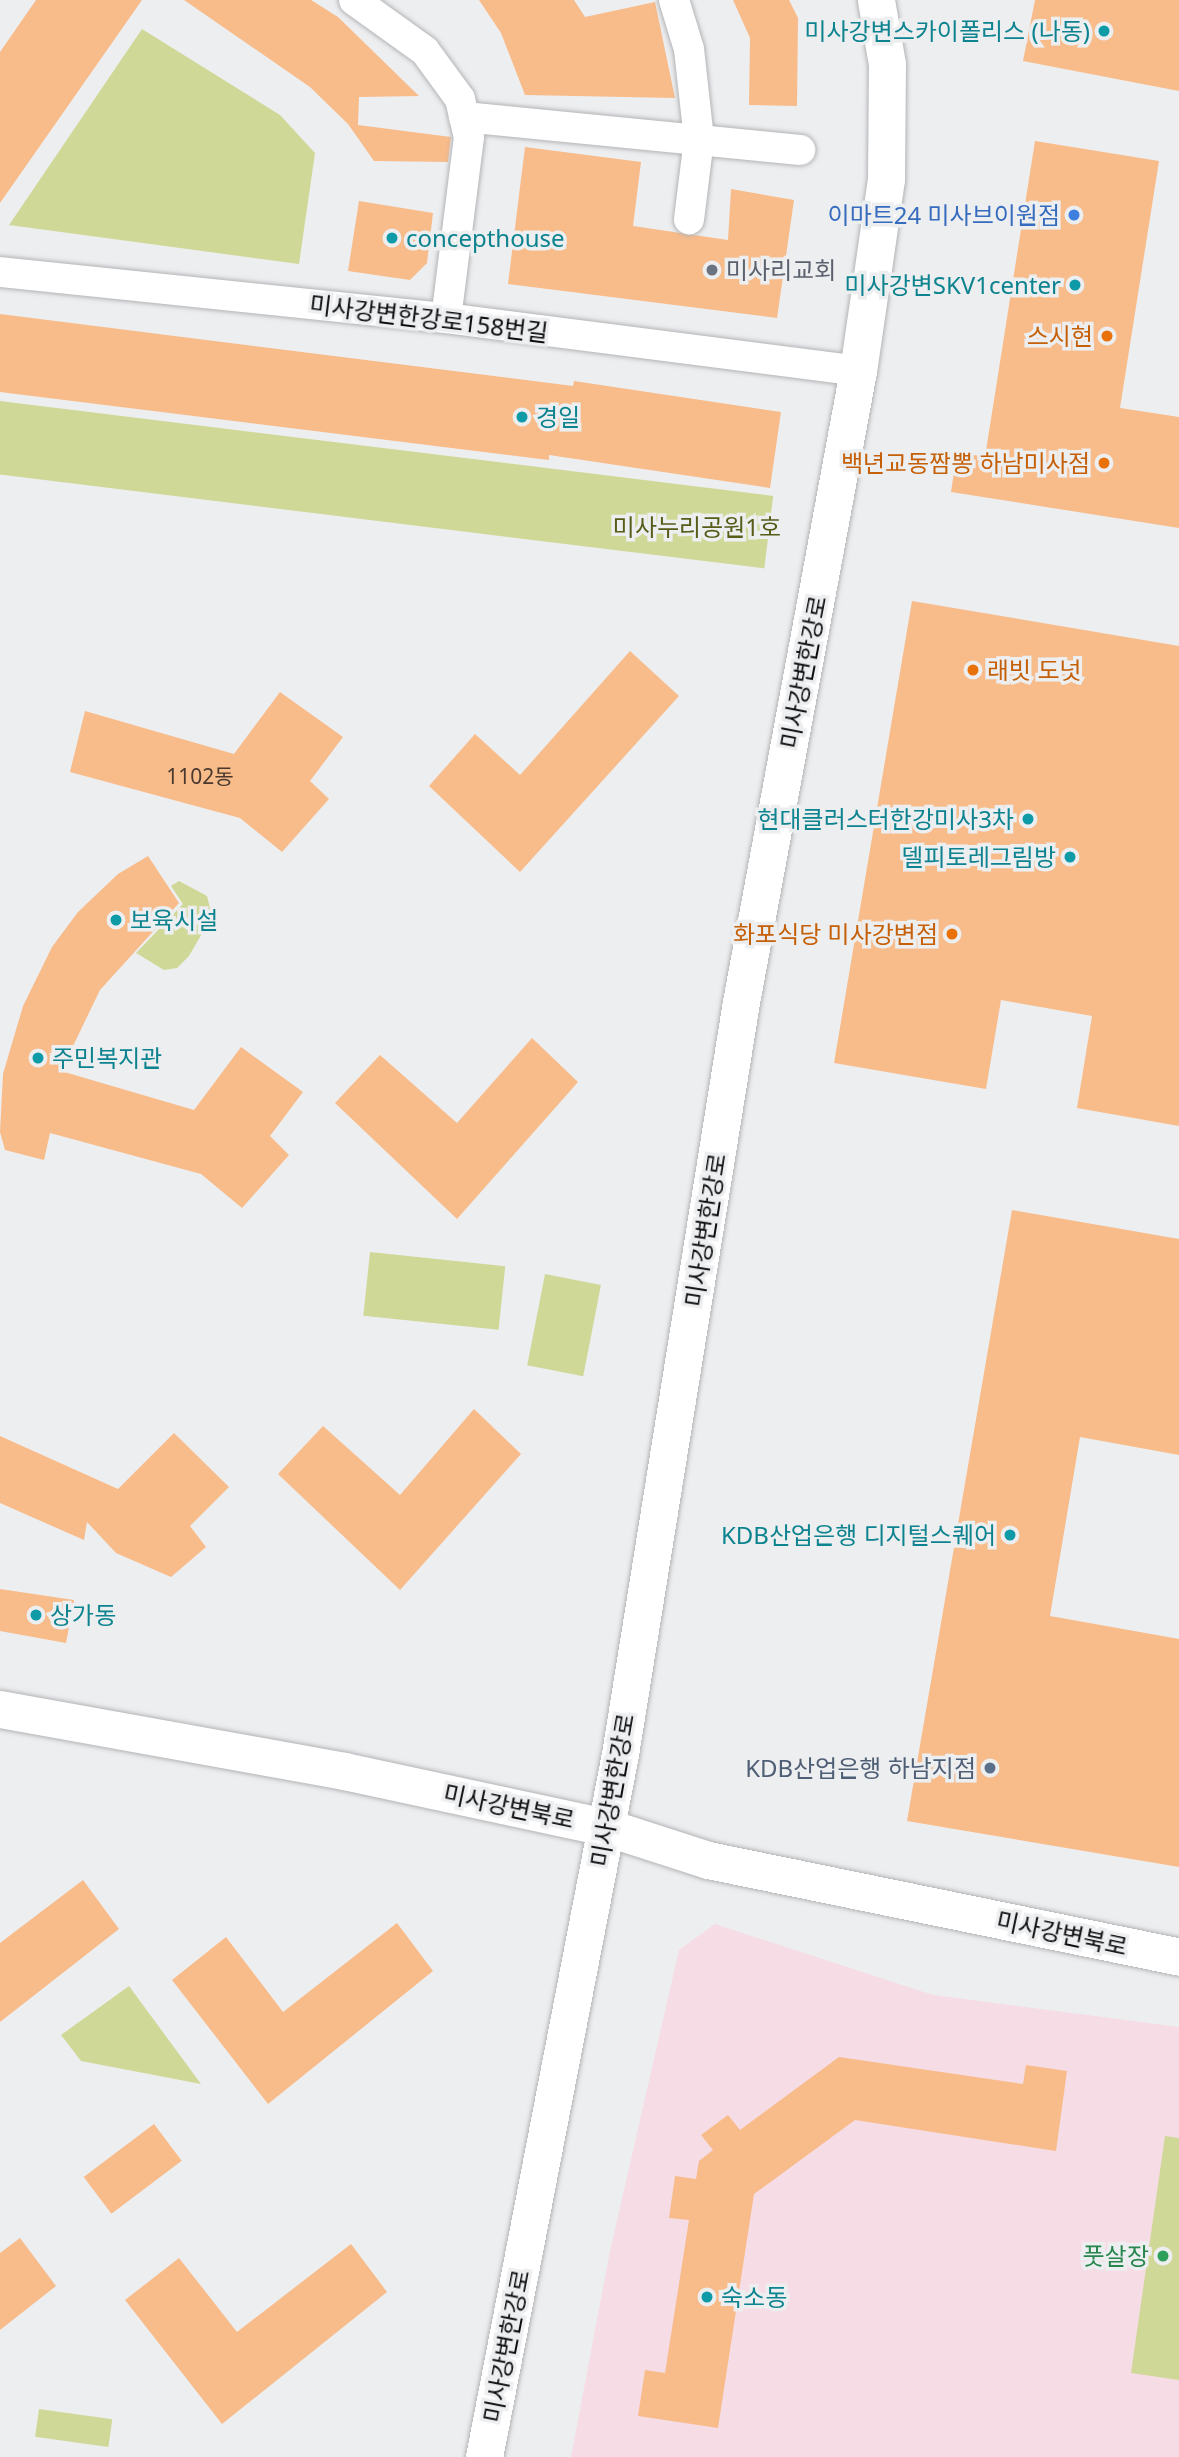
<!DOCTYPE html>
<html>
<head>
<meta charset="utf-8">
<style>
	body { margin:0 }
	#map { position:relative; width:1179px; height:2457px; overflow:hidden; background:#edeef0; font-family:"Noto Sans","Noto Sans KR",sans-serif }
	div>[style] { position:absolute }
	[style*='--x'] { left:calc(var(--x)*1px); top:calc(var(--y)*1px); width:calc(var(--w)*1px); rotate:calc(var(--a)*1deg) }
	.education>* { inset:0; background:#f6dce5 }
	.green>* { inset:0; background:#d0d897; transform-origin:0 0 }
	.building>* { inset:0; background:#f8bb8a; transform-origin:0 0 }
	.roads { filter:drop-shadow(0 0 2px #b3b4b6) drop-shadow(0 0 2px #b3b4b6) }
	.minor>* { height:30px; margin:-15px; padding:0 15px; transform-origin:15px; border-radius:15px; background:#fff }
	.tertiary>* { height:37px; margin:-18.5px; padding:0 18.5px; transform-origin:18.5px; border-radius:18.5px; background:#fff }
	.dots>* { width:19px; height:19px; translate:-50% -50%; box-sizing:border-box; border:4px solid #edeef0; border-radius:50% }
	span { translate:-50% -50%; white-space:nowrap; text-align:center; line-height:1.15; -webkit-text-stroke:7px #edeef0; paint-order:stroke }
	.number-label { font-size:21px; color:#48382d }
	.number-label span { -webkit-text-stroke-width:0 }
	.culture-label { font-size:24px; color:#0d838f }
	.right { translate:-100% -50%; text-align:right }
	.left { translate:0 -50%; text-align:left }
	.shop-label { font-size:24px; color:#366cbe }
	.worship-label { font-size:24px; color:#5b616d }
	.street-label { font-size:24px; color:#0d0d0e }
	.food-label { font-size:24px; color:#c56008 }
	.park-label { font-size:24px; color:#575d19 }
	.service-label { font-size:24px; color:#4e5e75 }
	.leisure-label { font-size:24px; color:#27864d }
</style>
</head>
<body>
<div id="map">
	<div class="education">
		<i style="clip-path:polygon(715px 1924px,933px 1995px,1179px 2027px,1179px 2457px,571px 2457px,610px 2251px,679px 1950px)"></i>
	</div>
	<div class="green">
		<i style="clip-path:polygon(142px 29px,280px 115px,315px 153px,299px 264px,9px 225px)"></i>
		<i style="left:0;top:401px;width:779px;height:73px;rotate:7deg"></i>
		<i style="clip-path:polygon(179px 881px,207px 896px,212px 916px,189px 956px,177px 968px,164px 970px,136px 953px,183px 904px,171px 886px)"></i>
		<i style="left:370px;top:1252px;width:136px;height:64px;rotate:6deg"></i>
		<i style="left:545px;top:1274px;width:57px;height:93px;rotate:11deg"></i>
		<i style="clip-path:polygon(129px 1986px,201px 2084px,81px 2061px,61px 2035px)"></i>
		<i style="clip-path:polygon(1165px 2136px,1179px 2138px,1179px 2380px,1131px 2373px)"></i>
		<i style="left:39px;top:2409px;width:74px;height:28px;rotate:8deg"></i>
	</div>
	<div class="building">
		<i style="clip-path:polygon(36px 0,142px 0,0 203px,0 52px)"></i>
		<i style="clip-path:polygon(184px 0,311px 0,338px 17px,419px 96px,359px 97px,358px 125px,451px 137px,448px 162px,374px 161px,348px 124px,310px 87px)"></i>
		<i style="clip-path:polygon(479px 0,574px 0,585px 17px,655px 2px,675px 98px,525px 95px,501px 33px)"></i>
		<i style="clip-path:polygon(733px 0,789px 0,798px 18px,797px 106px,749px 105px,750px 38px)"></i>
		<i style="clip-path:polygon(1035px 0,1179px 0,1179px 91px,1023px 61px)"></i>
		<i style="clip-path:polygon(1035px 141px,1159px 161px,1120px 408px,1179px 417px,1179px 528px,951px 492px,957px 452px,985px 457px)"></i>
		<i style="clip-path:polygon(525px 147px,641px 162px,633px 226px,728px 240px,731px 189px,794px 200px,777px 318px,508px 284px)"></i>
		<i style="clip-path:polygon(359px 201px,433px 213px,427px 263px,410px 280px,348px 271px)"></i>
		<i style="clip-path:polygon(0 314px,573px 386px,574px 381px,781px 412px,770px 488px,549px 455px,549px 460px,0 392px)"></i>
		<i style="clip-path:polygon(912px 601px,1179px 646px,1179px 1126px,1077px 1108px,1092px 1016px,1001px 1000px,986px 1089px,834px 1063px)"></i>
		<i style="clip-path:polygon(630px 651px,679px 696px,520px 872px,429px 786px,475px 734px,520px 775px)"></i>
		<i style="clip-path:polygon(280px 692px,343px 737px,310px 781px,329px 799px,282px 852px,240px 818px,70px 772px,85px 711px,234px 754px)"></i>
		<i style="clip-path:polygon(148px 856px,179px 903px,100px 990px,61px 1071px,194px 1110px,241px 1047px,303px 1092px,270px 1136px,289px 1155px,242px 1208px,201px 1174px,50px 1133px,44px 1160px,5px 1150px,0 1132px,3px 1074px,23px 1006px,52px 947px,78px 912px,118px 874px)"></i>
		<i style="clip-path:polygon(532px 1038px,578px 1082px,457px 1219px,335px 1103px,380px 1055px,457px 1123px)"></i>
		<i style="clip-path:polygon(1012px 1210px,1179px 1239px,1179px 1455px,1080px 1437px,1050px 1616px,1179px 1639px,1179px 1867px,907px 1821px)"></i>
		<i style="clip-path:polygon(474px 1409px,521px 1454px,400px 1590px,278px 1474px,323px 1426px,400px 1495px)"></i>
		<i style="clip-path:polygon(174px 1433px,229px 1487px,190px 1526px,206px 1547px,171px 1577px,116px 1553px,87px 1522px,84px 1540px,0 1503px,0 1436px,118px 1489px)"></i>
		<i style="clip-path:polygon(0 1589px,74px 1600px,66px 1643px,0 1631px)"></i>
		<i style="clip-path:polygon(83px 1880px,119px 1929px,0 2022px,0 1943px)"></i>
		<i style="clip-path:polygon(397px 1923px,433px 1971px,268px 2104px,172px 1980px,226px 1937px,283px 2012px)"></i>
		<i style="clip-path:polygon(839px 2057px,1023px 2084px,1026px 2065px,1067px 2071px,1056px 2151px,855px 2120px,754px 2194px,718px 2428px,638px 2416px,645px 2370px,665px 2373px,689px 2220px,669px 2218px,675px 2176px,696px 2179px,699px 2161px,713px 2150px,701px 2135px,728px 2115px,740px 2130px)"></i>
		<i style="left:154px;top:2124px;width:46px;height:88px;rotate:53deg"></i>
		<i style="clip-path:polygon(20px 2238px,56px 2286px,0 2330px,0 2253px)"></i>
		<i style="clip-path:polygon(351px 2244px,387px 2292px,222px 2424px,125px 2300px,179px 2258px,237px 2332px)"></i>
	</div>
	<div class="roads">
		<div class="minor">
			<i style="--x:354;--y:0;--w:87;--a:35.7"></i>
			<i style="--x:425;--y:51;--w:59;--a:53.9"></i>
			<i style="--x:460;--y:99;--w:39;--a:77"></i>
			<i style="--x:469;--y:137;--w:182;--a:97.2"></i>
			<i style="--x:674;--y:0;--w:51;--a:73"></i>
			<i style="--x:689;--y:49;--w:91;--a:83.7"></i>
			<i style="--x:699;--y:139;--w:81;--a:97.1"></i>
			<i style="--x:464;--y:117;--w:338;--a:5.6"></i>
			<i style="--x:0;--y:272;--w:448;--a:5.9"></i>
			<i style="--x:446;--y:318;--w:415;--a:7.3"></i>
		</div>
		<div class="tertiary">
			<i style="--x:0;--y:1709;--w:350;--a:10.2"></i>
			<i style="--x:344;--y:1771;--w:268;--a:12.1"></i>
			<i style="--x:606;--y:1827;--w:107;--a:17.9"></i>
			<i style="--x:708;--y:1860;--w:481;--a:11.6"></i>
			<i style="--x:484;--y:2457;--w:716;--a:-79.05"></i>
			<i style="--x:620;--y:1754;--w:762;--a:-80.86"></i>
			<i style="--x:741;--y:1002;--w:642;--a:-79.5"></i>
			<i style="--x:858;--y:371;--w:194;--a:-81.7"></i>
			<i style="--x:886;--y:179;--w:115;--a:-89.5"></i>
			<i style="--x:887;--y:64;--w:65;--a:-99.8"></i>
		</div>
	</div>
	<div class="dots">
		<i style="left:1104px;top:31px;background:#0f9aa8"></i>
		<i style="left:1074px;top:215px;background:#3f7fe0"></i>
		<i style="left:392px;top:238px;background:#0f9aa8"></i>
		<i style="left:712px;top:270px;background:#6b7280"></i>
		<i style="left:1075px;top:285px;background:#0f9aa8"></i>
		<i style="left:1107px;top:336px;background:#e8710a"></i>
		<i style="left:522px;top:417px;background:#0f9aa8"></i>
		<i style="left:1104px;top:463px;background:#e8710a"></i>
		<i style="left:973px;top:670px;background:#e8710a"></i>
		<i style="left:1028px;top:819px;background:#0f9aa8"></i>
		<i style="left:1070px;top:857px;background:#0f9aa8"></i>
		<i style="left:116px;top:920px;background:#0f9aa8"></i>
		<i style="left:952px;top:934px;background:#e8710a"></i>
		<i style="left:38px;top:1058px;background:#0f9aa8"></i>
		<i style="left:1010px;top:1535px;background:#0f9aa8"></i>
		<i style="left:36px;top:1615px;background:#0f9aa8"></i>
		<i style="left:990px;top:1768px;background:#5c6f8a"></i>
		<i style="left:1163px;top:2256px;background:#2e9e5b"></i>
		<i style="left:707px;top:2297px;background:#0f9aa8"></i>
	</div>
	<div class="number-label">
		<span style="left:200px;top:776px">1102동</span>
	</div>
	<div class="culture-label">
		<span class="right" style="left:1090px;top:31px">미사강변스카이폴리스 (나동)</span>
		<span class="left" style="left:406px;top:238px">concepthouse</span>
		<span class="right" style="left:1061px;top:285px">미사강변SKV1center</span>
		<span class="left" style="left:536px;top:417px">경일</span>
		<span class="right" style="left:1014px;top:819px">현대클러스터한강미사3차</span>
		<span class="right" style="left:1056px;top:857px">델피토레그림방</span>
		<span class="left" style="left:130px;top:920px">보육시설</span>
		<span class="left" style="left:52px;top:1058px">주민복지관</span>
		<span class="right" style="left:996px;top:1535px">KDB산업은행 디지털스퀘어</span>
		<span class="left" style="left:50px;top:1615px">상가동</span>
		<span class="left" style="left:721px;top:2297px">숙소동</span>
	</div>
	<div class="shop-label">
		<span class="right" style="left:1060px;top:215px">이마트24 미사브이원점</span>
	</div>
	<div class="worship-label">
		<span class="left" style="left:726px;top:270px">미사리교회</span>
	</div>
	<div class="street-label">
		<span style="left:429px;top:318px;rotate:7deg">미사강변한강로158번길</span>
		<span style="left:803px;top:672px;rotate:-79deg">미사강변한강로</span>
		<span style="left:705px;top:1230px;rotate:-81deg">미사강변한강로</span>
		<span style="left:612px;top:1790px;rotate:-80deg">미사강변한강로</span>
		<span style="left:509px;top:1806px;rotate:12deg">미사강변북로</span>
		<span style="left:1062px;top:1933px;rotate:12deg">미사강변북로</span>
		<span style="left:506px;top:2346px;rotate:-79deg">미사강변한강로</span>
	</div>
	<div class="food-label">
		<span class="right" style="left:1093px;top:336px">스시현</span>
		<span class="right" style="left:1090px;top:463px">백년교동짬뽕 하남미사점</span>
		<span class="left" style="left:987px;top:670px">래빗 도넛</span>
		<span class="right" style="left:938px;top:934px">화포식당 미사강변점</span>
	</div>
	<div class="park-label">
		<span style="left:697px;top:527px">미사누리공원1호</span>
	</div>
	<div class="service-label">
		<span class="right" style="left:976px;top:1768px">KDB산업은행 하남지점</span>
	</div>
	<div class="leisure-label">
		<span class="right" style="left:1149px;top:2256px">풋살장</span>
	</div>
</div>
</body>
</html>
